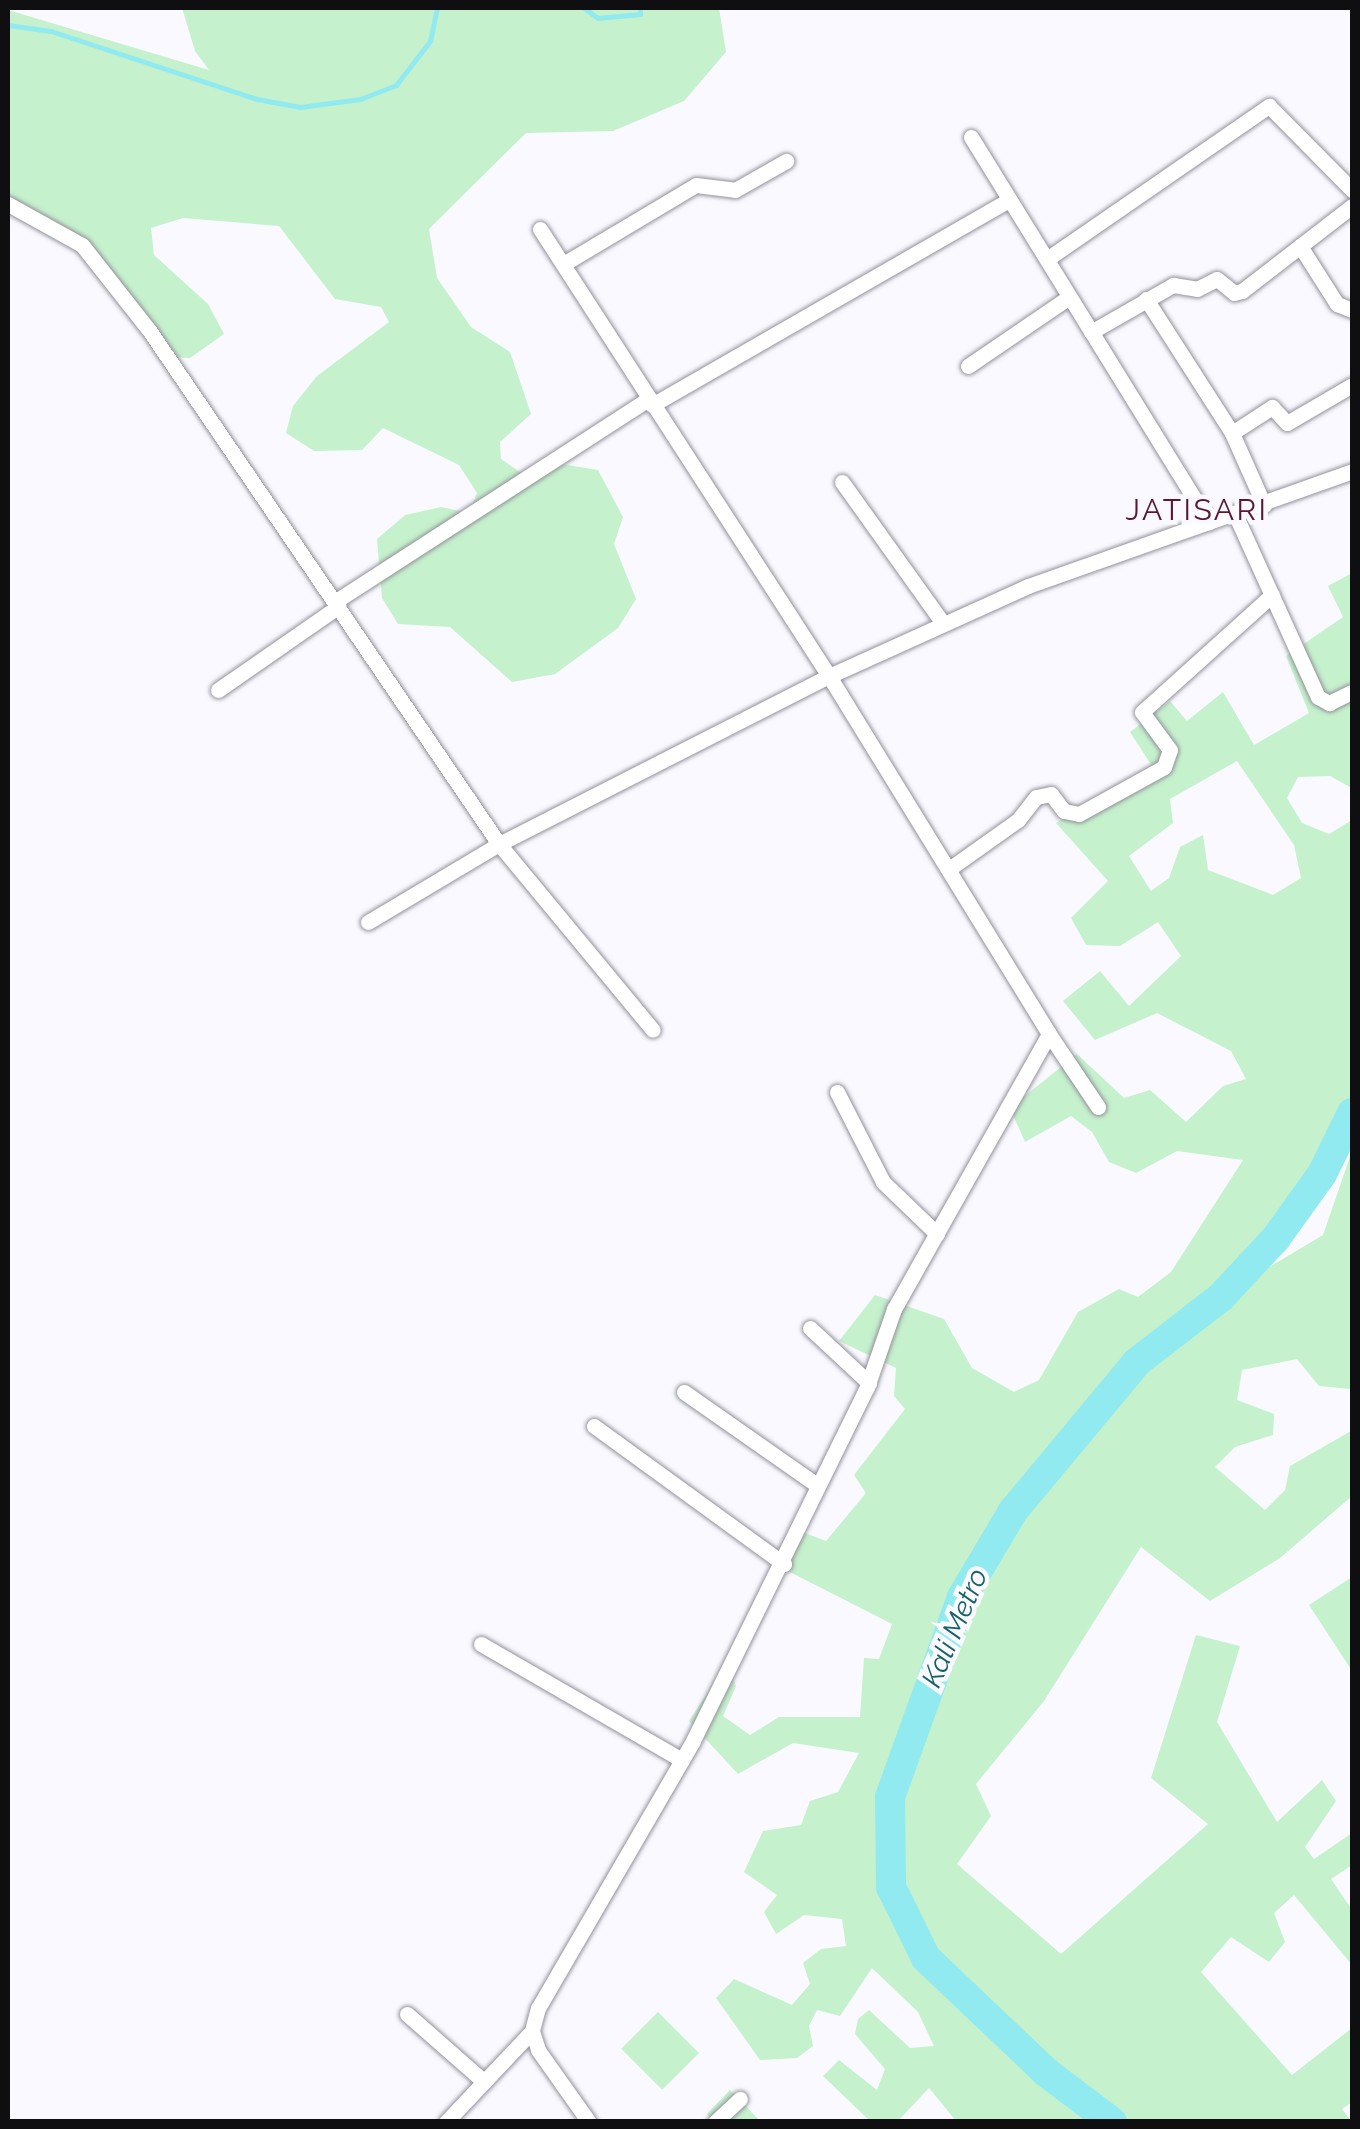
<!DOCTYPE html>
<html>
<head>
<meta charset="utf-8">
<style>
	body { margin:0 }
	#map { position:relative; width:1360px; height:2129px; overflow:hidden; background:#f9f9ff; font-family:Raleway,sans-serif }
	div>[style] { position:absolute }
	[style*='--x'] { left:calc(var(--x)*1px); top:calc(var(--y)*1px); width:calc(var(--w)*1px); rotate:calc(var(--a)*1deg) }
	.green>* { inset:0; background:#c6f1cd; transform-origin:0 0 }
	.stream>* { height:5px; margin:-2.5px; padding:0 2.5px; transform-origin:2.5px; border-radius:2.5px; background:#90eaf0 }
	.river>* { height:30px; margin:-15px; padding:0 15px; transform-origin:15px; border-radius:15px; background:#90eaf0 }
	.roads { filter:drop-shadow(0 0 2px #92919a) drop-shadow(0 0 2px #92919a) }
	.street>* { height:15px; margin:-7.5px; padding:0 7.5px; transform-origin:7.5px; border-radius:7.5px; background:#fff }
	span { translate:-50% -50%; white-space:nowrap; text-align:center; line-height:1.15; -webkit-text-stroke:9px #f9f9ff; paint-order:stroke }
	.water-label { font-size:28px; color:#156165; font-style:italic }
	.quarter-label { font-size:30px; color:#591732; letter-spacing:2.5px }
	.frame { position:absolute; inset:0; border:10px solid #0f0f12; pointer-events:none }
</style>
</head>
<body>
<div id="map">
	<div class="green">
		<i style="clip-path:polygon(182px 8px,719px 8px,726px 52px,684px 101px,613px 131px,526px 133px,429px 229px,437px 278px,471px 327px,510px 352px,531px 414px,500px 442px,501px 459px,524px 475px,561px 464px,598px 470px,623px 517px,614px 544px,636px 599px,618px 628px,555px 674px,512px 682px,450px 627px,398px 624px,382px 598px,377px 539px,405px 515px,441px 507px,469px 513px,477px 493px,459px 465px,383px 428px,362px 450px,314px 451px,286px 433px,293px 406px,317px 376px,389px 322px,381px 307px,335px 299px,279px 226px,183px 218px,151px 228px,154px 255px,208px 304px,224px 334px,190px 358px,165px 357px,82px 245px,8px 204px,8px 10px,209px 70px,195px 51px)"></i>
		<i style="clip-path:polygon(evenodd,1352px 573px,1352px 788px,1330px 776px,1298px 777px,1287px 798px,1302px 823px,1329px 834px,1352px 820px,1352px 1113px,1322px 1174px,1276px 1238px,1224px 1294px,1323px 1235px,1352px 1151px,1352px 1496px,1280px 1558px,1210px 1601px,1141px 1547px,1044px 1701px,976px 1784px,991px 1816px,957px 1864px,1061px 1954px,1208px 1824px,1151px 1778px,1196px 1635px,1240px 1646px,1217px 1722px,1277px 1822px,1322px 1780px,1336px 1801px,1305px 1847px,1314px 1859px,1352px 1833px,1352px 1865px,1331px 1879px,1352px 1910px,1352px 1965px,1294px 1895px,1274px 1913px,1285px 1942px,1269px 1962px,1231px 1937px,1201px 1972px,1292px 2075px,1352px 2028px,1352px 2102px,1342px 2109px,1351px 2121px,956px 2121px,929px 2088px,898px 2121px,870px 2121px,823px 2076px,839px 2060px,877px 2090px,885px 2069px,855px 2034px,858px 2019px,869px 2010px,910px 2048px,934px 2046px,918px 2012px,872px 1968px,840px 2016px,817px 2010px,809px 2026px,813px 2046px,797px 2058px,760px 2060px,716px 1998px,734px 1979px,792px 2005px,810px 1984px,803px 1963px,821px 1949px,846px 1946px,842px 1919px,804px 1915px,776px 1934px,764px 1912px,777px 1895px,744px 1872px,763px 1831px,801px 1825px,810px 1801px,838px 1792px,859px 1753px,793px 1743px,738px 1774px,689px 1721px,719px 1675px,730px 1670px,736px 1686px,723px 1716px,750px 1735px,779px 1717px,860px 1717px,864px 1658px,879px 1659px,892px 1624px,776px 1565px,797px 1530px,826px 1541px,866px 1493px,854px 1475px,905px 1409px,894px 1396px,896px 1368px,839px 1341px,875px 1295px,944px 1319px,972px 1368px,1014px 1392px,1039px 1380px,1078px 1312px,1119px 1289px,1138px 1297px,1171px 1272px,1243px 1160px,1177px 1151px,1136px 1173px,1109px 1162px,1092px 1132px,1071px 1116px,1025px 1142px,1010px 1108px,1077px 1054px,1124px 1098px,1150px 1090px,1186px 1122px,1223px 1086px,1246px 1079px,1231px 1051px,1157px 1013px,1095px 1040px,1063px 1001px,1100px 971px,1129px 1006px,1181px 956px,1158px 922px,1120px 946px,1086px 945px,1071px 918px,1108px 881px,1056px 823px,1152px 766px,1130px 732px,1170px 701px,1187px 721px,1223px 692px,1254px 745px,1309px 713px,1286px 656px,1343px 617px,1328px 586px,1352px 573px,1237px 761px,1294px 845px,1301px 878px,1273px 895px,1208px 870px,1203px 835px,1180px 847px,1169px 878px,1151px 891px,1129px 856px,1173px 823px,1170px 799px,1237px 761px,1352px 573px,1297px 1359px,1319px 1386px,1350px 1389px,1351px 1431px,1290px 1466px,1285px 1490px,1265px 1510px,1215px 1467px,1235px 1447px,1273px 1435px,1274px 1414px,1237px 1400px,1242px 1370px,1297px 1359px)"></i>
		<i style="clip-path:polygon(1352px 1577px,1352px 1671px,1309px 1605px)"></i>
		<i style="left:658px;top:2012px;width:58px;height:52px;rotate:45deg"></i>
		<i style="clip-path:polygon(730px 2090px,760px 2121px,712px 2121px,707px 2114px)"></i>
	</div>
	<div class="stream">
		<i style="--x:584;--y:8;--w:17;--a:36"></i>
		<i style="--x:598;--y:18;--w:42;--a:-5.4"></i>
		<i style="--x:640;--y:14;--w:6;--a:-90"></i>
		<i style="--x:8;--y:25;--w:43;--a:7.9"></i>
		<i style="--x:51;--y:31;--w:217;--a:18.3"></i>
		<i style="--x:257;--y:99;--w:44;--a:10.5"></i>
		<i style="--x:300;--y:107;--w:61;--a:-7.6"></i>
		<i style="--x:360;--y:99;--w:39;--a:-21"></i>
		<i style="--x:396;--y:85;--w:56;--a:-52.3"></i>
		<i style="--x:430;--y:41;--w:34;--a:-78"></i>
	</div>
	<div class="river">
		<i style="--x:1112;--y:2122;--w:83;--a:-142.9"></i>
		<i style="--x:1046;--y:2072;--w:166;--a:-136.5"></i>
		<i style="--x:926;--y:1958;--w:79;--a:-116.2"></i>
		<i style="--x:891;--y:1887;--w:90;--a:-90.6"></i>
		<i style="--x:890;--y:1797;--w:213;--a:-70.2"></i>
		<i style="--x:962;--y:1597;--w:100;--a:-59.3"></i>
		<i style="--x:1013;--y:1511;--w:194;--a:-50.2"></i>
		<i style="--x:1137;--y:1362;--w:106;--a:-37.7"></i>
		<i style="--x:1221;--y:1297;--w:81;--a:-47"></i>
		<i style="--x:1276;--y:1238;--w:79;--a:-54.3"></i>
		<i style="--x:1322;--y:1174;--w:68;--a:-63.8"></i>
	</div>
	<div class="roads">
		<div class="street">
			<i style="--x:971;--y:137;--w:453;--a:58.3"></i>
			<i style="--x:8;--y:204;--w:85;--a:29"></i>
			<i style="--x:82;--y:245;--w:108;--a:51.8"></i>
			<i style="--x:149;--y:330;--w:622;--a:55.75"></i>
			<i style="--x:499;--y:844;--w:370;--a:-27"></i>
			<i style="--x:829;--y:676;--w:218;--a:-24.3"></i>
			<i style="--x:1028;--y:586;--w:344;--a:-19.5"></i>
			<i style="--x:540;--y:229;--w:532;--a:57.12"></i>
			<i style="--x:829;--y:676;--w:420;--a:58.4"></i>
			<i style="--x:1049;--y:1034;--w:316;--a:119.4"></i>
			<i style="--x:894;--y:1309;--w:83;--a:109.1"></i>
			<i style="--x:867;--y:1387;--w:394;--a:116.2"></i>
			<i style="--x:693;--y:1741;--w:309;--a:120.1"></i>
			<i style="--x:538;--y:2008;--w:24;--a:105"></i>
			<i style="--x:532;--y:2031;--w:20;--a:72"></i>
			<i style="--x:538;--y:2050;--w:88;--a:54.7"></i>
			<i style="--x:1300;--y:246;--w:69;--a:57.5"></i>
			<i style="--x:1337;--y:304;--w:16;--a:22"></i>
			<i style="--x:1047;--y:259;--w:270;--a:-34.6"></i>
			<i style="--x:1269;--y:106;--w:118;--a:45.3"></i>
			<i style="--x:565;--y:263;--w:152;--a:-30.8"></i>
			<i style="--x:696;--y:185;--w:39;--a:7"></i>
			<i style="--x:735;--y:190;--w:59;--a:-29.6"></i>
			<i style="--x:1146;--y:299;--w:159;--a:57.3"></i>
			<i style="--x:1091;--y:332;--w:95;--a:-29.8"></i>
			<i style="--x:1173;--y:285;--w:24;--a:9"></i>
			<i style="--x:1197;--y:289;--w:22;--a:-27"></i>
			<i style="--x:1217;--y:279;--w:22;--a:39"></i>
			<i style="--x:1234;--y:293;--w:8;--a:-14"></i>
			<i style="--x:1242;--y:291;--w:139;--a:-37.7"></i>
			<i style="--x:968;--y:366;--w:122;--a:-34.3"></i>
			<i style="--x:652;--y:405;--w:412;--a:-29.9"></i>
			<i style="--x:842;--y:482;--w:173;--a:54.4"></i>
			<i style="--x:1264;--y:505;--w:79;--a:-114"></i>
			<i style="--x:1232;--y:433;--w:48;--a:-33"></i>
			<i style="--x:1272;--y:407;--w:22;--a:47"></i>
			<i style="--x:1287;--y:423;--w:75;--a:-30.3"></i>
			<i style="--x:1235;--y:514;--w:201;--a:65.6"></i>
			<i style="--x:1318;--y:697;--w:13;--a:29"></i>
			<i style="--x:1329;--y:703;--w:25;--a:-26"></i>
			<i style="--x:336;--y:601;--w:372;--a:-32.9"></i>
			<i style="--x:218;--y:690;--w:147;--a:-34.8"></i>
			<i style="--x:949;--y:869;--w:85;--a:-35.4"></i>
			<i style="--x:1018;--y:820;--w:29;--a:-52"></i>
			<i style="--x:1036;--y:797;--w:15;--a:-11"></i>
			<i style="--x:1051;--y:794;--w:21;--a:53"></i>
			<i style="--x:1064;--y:811;--w:15;--a:11"></i>
			<i style="--x:1079;--y:814;--w:97;--a:-28.9"></i>
			<i style="--x:1164;--y:767;--w:18;--a:-71"></i>
			<i style="--x:1170;--y:750;--w:47;--a:-126.4"></i>
			<i style="--x:1142;--y:712;--w:175;--a:-42"></i>
			<i style="--x:368;--y:922;--w:152;--a:-30.8"></i>
			<i style="--x:499;--y:844;--w:241;--a:50.4"></i>
			<i style="--x:1049;--y:1034;--w:88;--a:56.1"></i>
			<i style="--x:837;--y:1092;--w:101;--a:62.9"></i>
			<i style="--x:883;--y:1182;--w:75;--a:43.9"></i>
			<i style="--x:810;--y:1328;--w:81;--a:43"></i>
			<i style="--x:684;--y:1392;--w:162;--a:35"></i>
			<i style="--x:594;--y:1426;--w:235;--a:36"></i>
			<i style="--x:481;--y:1644;--w:232;--a:30"></i>
			<i style="--x:407;--y:2014;--w:100;--a:41.3"></i>
			<i style="--x:446;--y:2122;--w:125;--a:-46.6"></i>
			<i style="--x:715;--y:2122;--w:34;--a:-43"></i>
		</div>
	</div>
	<div class="water-label">
		<span style="left:955px;top:1628px;rotate:-67deg">Kali Metro</span>
	</div>
	<div class="quarter-label">
		<span style="left:1197px;top:510px">JATISARI</span>
	</div>
	<div class="frame"></div>
</div>
</body>
</html>
